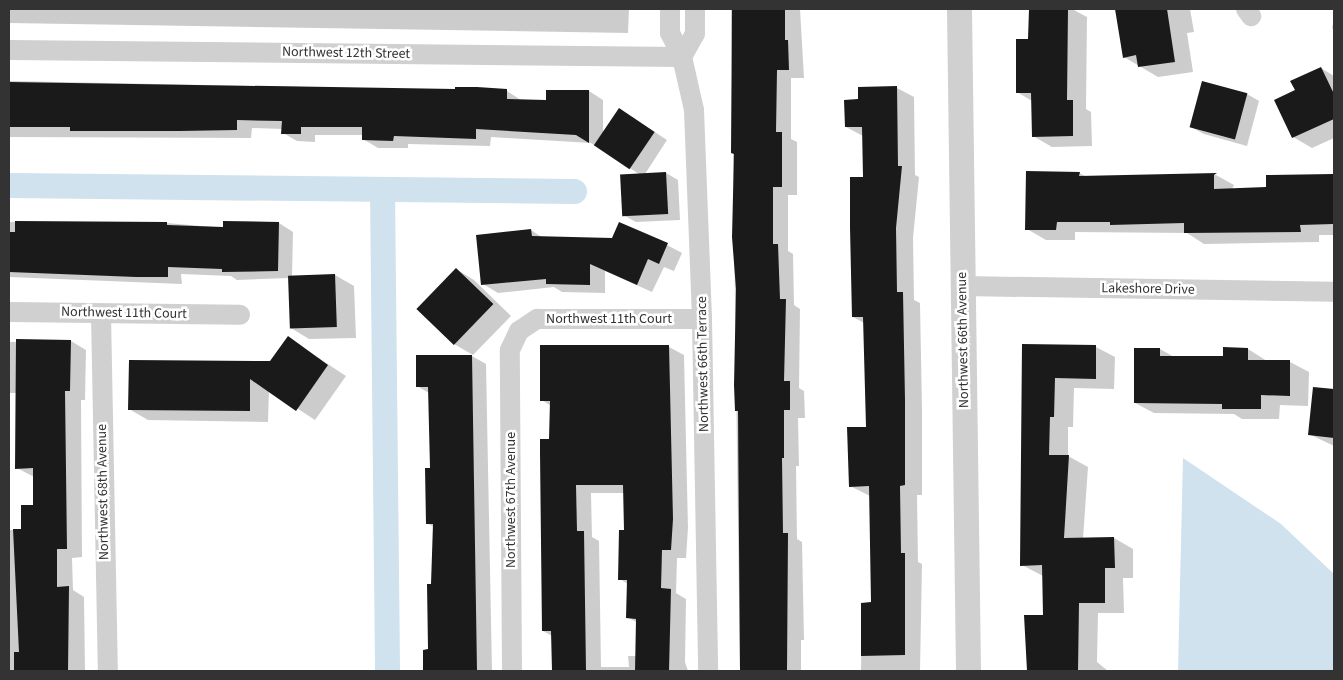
<!DOCTYPE html>
<html>
<head>
<meta charset="utf-8">
<style>
	body { margin:0 }
	#map { position:relative; width:1343px; height:680px; overflow:hidden; background:#fff; font-family:"Source Sans 3",sans-serif }
	div>[style] { position:absolute }
	[style*='--x'] { left:calc(var(--x)*1px); top:calc(var(--y)*1px); width:calc(var(--w)*1px); rotate:calc(var(--a)*1deg) }
	.water>* { inset:0; background:#cfe2ee }
	.shadow>* { inset:0; background:#0003 }
	.canal>* { height:25px; margin:-12.5px; padding:0 12.5px; transform-origin:12.5px; border-radius:12.5px; background:#cfe2ee }
	.building>* { inset:0; background:#1a1a1a; transform-origin:0 0 }
	.minor>* { height:20px; margin:-10px; padding:0 10px; transform-origin:10px; border-radius:10px; background:#d0d0d0 }
	.tertiary>* { height:25px; margin:-12.5px; padding:0 12.5px; transform-origin:12.5px; border-radius:12.5px; background:#d0d0d0 }
	span { translate:-50% -50%; white-space:nowrap; text-align:center; line-height:1.15; -webkit-text-stroke:5px #fff; paint-order:stroke }
	.street-label { font-size:14px; color:#333 }
	.frame { position:absolute; inset:0; border:10px solid #333; pointer-events:none }
</style>
</head>
<body>
<div id="map">
	<div class="water">
		<i style="clip-path:polygon(1183px 458px,1281px 524px,1334px 574px,1334px 671px,1178px 671px)"></i>
	</div>
	<div class="shadow">
		<i style="clip-path:polygon(9px 9px,629px 9px,628px 33px,9px 23px)"></i>
		<i style="clip-path:polygon(731px 9px,800px 9px,804px 78px,791px 78px,791px 139px,797px 142px,797px 195px,788px 195px,788px 251px,793px 254px,794px 305px,800px 309px,799px 388px,804px 391px,805px 418px,798px 418px,799px 466px,796px 466px,797px 539px,802px 542px,804px 640px,801px 640px,801px 671px,740px 671px)"></i>
		<i style="clip-path:polygon(1030px 9px,1072px 9px,1087px 17px,1086px 109px,1091px 112px,1092px 146px,1052px 147px,1033px 136px,1032px 101px,1017px 92px,1029px 40px)"></i>
		<i style="clip-path:polygon(1116px 9px,1190px 9px,1194px 32px,1187px 33px,1193px 72px,1158px 77px,1124px 57px)"></i>
		<i style="clip-path:polygon(1334px 19px,1334px 30px,1332px 28px)"></i>
		<i style="clip-path:polygon(1321px 68px,1334px 76px,1334px 138px,1312px 148px,1293px 137px,1296px 90px)"></i>
		<i style="clip-path:polygon(9px 81px,507px 91px,521px 100px,547px 101px,589px 91px,603px 100px,603px 134px,632px 117px,667px 140px,645px 174px,666px 173px,678px 180px,680px 220px,636px 222px,623px 215px,639px 174px,591px 143px,491px 137px,490px 146px,408px 144px,408px 148px,378px 148px,363px 139px,363px 135px,315px 135px,315px 142px,297px 141px,283px 133px,283px 129px,252px 128px,251px 138px,9px 137px)"></i>
		<i style="clip-path:polygon(897px 88px,914px 97px,915px 175px,919px 177px,913px 238px,914px 300px,920px 303px,922px 410px,922px 495px,917px 495px,918px 562px,922px 564px,920px 671px,861px 671px,862px 604px,873px 604px,870px 496px,850px 486px,867px 428px,864px 323px,853px 317px,865px 178px,863px 136px,846px 127px,859px 100px)"></i>
		<i style="clip-path:polygon(1247px 94px,1259px 101px,1247px 146px,1204px 134px,1191px 127px)"></i>
		<i style="clip-path:polygon(1079px 173px,1087px 177px,1216px 175px,1234px 185px,1232px 189px,1268px 189px,1332px 175px,1334px 235px,1319px 235px,1319px 242px,1204px 244px,1187px 233px,1075px 232px,1075px 240px,1046px 240px,1027px 229px)"></i>
		<i style="clip-path:polygon(9px 222px,167px 223px,224px 228px,279px 223px,293px 232px,292px 276px,335px 275px,354px 286px,356px 338px,309px 339px,291px 328px,289px 278px,237px 280px,231px 276px,181px 274px,182px 284px,9px 277px)"></i>
		<i style="clip-path:polygon(531px 230px,543px 238px,667px 245px,682px 253px,674px 271px,664px 267px,652px 292px,605px 271px,605px 293px,562px 292px,554px 287px,498px 293px,483px 284px)"></i>
		<i style="clip-path:polygon(456px 269px,474px 280px,511px 316px,473px 355px,454px 344px,418px 309px)"></i>
		<i style="clip-path:polygon(288px 338px,346px 376px,315px 420px,269px 390px,268px 422px,148px 420px,129px 409px,271px 362px)"></i>
		<i style="clip-path:polygon(71px 341px,86px 350px,85px 400px,81px 400px,82px 557px,72px 558px,73px 590px,84px 597px,85px 671px,9px 671px,9px 530px,22px 530px,34px 506px,34px 477px,17px 468px,16px 393px,9px 393px,9px 342px)"></i>
		<i style="clip-path:polygon(1023px 345px,1096px 347px,1115px 357px,1114px 389px,1074px 388px,1073px 427px,1068px 427px,1068px 456px,1088px 467px,1083px 539px,1114px 538px,1133px 549px,1133px 578px,1123px 578px,1124px 613px,1098px 613px,1097px 662px,1108px 671px,1028px 671px,1025px 616px,1044px 617px,1043px 576px,1022px 565px)"></i>
		<i style="clip-path:polygon(evenodd,669px 347px,684px 355px,688px 528px,686px 558px,677px 558px,676px 593px,686px 599px,685px 662px,688px 671px,553px 671px,552px 636px,543px 631px,551px 406px,542px 400px,669px 347px,591px 493px,624px 493px,625px 531px,620px 579px,628px 584px,627px 617px,638px 623px,637px 656px,628px 656px,629px 667px,601px 667px,599px 541px,592px 537px,591px 493px)"></i>
		<i style="clip-path:polygon(1160px 349px,1174px 357px,1224px 357px,1248px 349px,1267px 361px,1290px 362px,1309px 372px,1308px 406px,1280px 405px,1279px 419px,1242px 419px,1234px 414px,1154px 413px,1135px 403px)"></i>
		<i style="clip-path:polygon(472px 356px,486px 364px,492px 671px,424px 671px,424px 651px,429px 651px,434px 527px,427px 523px,431px 470px,429px 393px,417px 386px,417px 357px)"></i>
		<i style="clip-path:polygon(1314px 388px,1334px 391px,1334px 446px,1309px 434px)"></i>
	</div>
	<div class="canal">
		<i style="--x:9;--y:185;--w:565;--a:0.61"></i>
		<i style="--x:382;--y:189;--w:482;--a:89.4"></i>
	</div>
	<div class="building">
		<i style="clip-path:polygon(732px 9px,785px 9px,785px 40px,788px 40px,789px 70px,777px 70px,776px 132px,782px 132px,782px 187px,773px 187px,773px 244px,778px 244px,780px 299px,786px 299px,784px 381px,790px 381px,790px 410px,784px 410px,784px 458px,782px 458px,783px 533px,788px 533px,787px 671px,740px 671px,738px 411px,735px 411px,734px 385px,736px 289px,732px 237px,734px 154px,731px 153px)"></i>
		<i style="clip-path:polygon(1029px 9px,1068px 9px,1067px 100px,1073px 100px,1073px 136px,1032px 137px,1031px 93px,1016px 93px,1016px 39px,1028px 39px)"></i>
		<i style="clip-path:polygon(1115px 9px,1167px 9px,1175px 62px,1138px 67px,1136px 55px,1123px 58px)"></i>
		<i style="clip-path:polygon(1321px 67px,1334px 94px,1334px 119px,1292px 138px,1274px 100px,1295px 90px,1290px 81px)"></i>
		<i style="left:1202px;top:81px;width:47px;height:48px;rotate:15deg"></i>
		<i style="clip-path:polygon(9px 82px,455px 89px,455px 87px,477px 87px,507px 89px,507px 99px,546px 100px,546px 90px,589px 90px,589px 143px,576px 135px,476px 129px,476px 139px,394px 136px,393px 141px,362px 140px,362px 127px,301px 127px,301px 134px,281px 134px,282px 121px,237px 120px,237px 130px,179px 131px,70px 131px,70px 127px,9px 127px)"></i>
		<i style="clip-path:polygon(897px 86px,898px 166px,902px 166px,896px 228px,897px 292px,903px 292px,905px 400px,905px 485px,900px 486px,901px 553px,905px 553px,905px 655px,861px 656px,861px 603px,871px 602px,869px 486px,849px 487px,847px 427px,866px 427px,863px 317px,852px 317px,850px 228px,850px 177px,863px 177px,862px 127px,845px 127px,844px 100px,858px 99px,858px 87px)"></i>
		<i style="left:619px;top:108px;width:43px;height:45px;rotate:34deg"></i>
		<i style="clip-path:polygon(1026px 171px,1080px 172px,1079px 176px,1217px 173px,1214px 175px,1214px 189px,1266px 187px,1266px 175px,1333px 174px,1333px 224px,1300px 225px,1301px 232px,1184px 233px,1184px 223px,1110px 225px,1110px 222px,1057px 222px,1056px 230px,1025px 230px)"></i>
		<i style="left:666px;top:172px;width:42px;height:46px;rotate:87deg"></i>
		<i style="clip-path:polygon(15px 221px,167px 222px,167px 225px,223px 227px,223px 221px,279px 222px,278px 271px,222px 272px,222px 269px,168px 267px,168px 277px,136px 277px,9px 272px,9px 232px,15px 232px)"></i>
		<i style="clip-path:polygon(619px 222px,668px 243px,659px 264px,648px 259px,637px 285px,590px 264px,590px 285px,546px 284px,546px 279px,481px 285px,476px 235px,531px 229px,532px 236px,612px 238px)"></i>
		<i style="left:456px;top:268px;width:52px;height:57px;rotate:44deg"></i>
		<i style="left:335px;top:274px;width:53px;height:47px;rotate:88deg"></i>
		<i style="clip-path:polygon(288px 336px,328px 365px,296px 411px,250px 379px,250px 411px,128px 410px,129px 360px,270px 361px)"></i>
		<i style="clip-path:polygon(16px 339px,71px 340px,70px 391px,65px 391px,67px 549px,57px 549px,57px 587px,69px 586px,68px 671px,14px 671px,14px 652px,19px 652px,13px 529px,21px 529px,21px 505px,33px 505px,33px 468px,15px 469px)"></i>
		<i style="clip-path:polygon(1022px 344px,1096px 345px,1096px 379px,1055px 378px,1054px 417px,1050px 417px,1049px 455px,1069px 455px,1064px 538px,1114px 537px,1115px 568px,1105px 568px,1105px 603px,1079px 603px,1078px 671px,1027px 671px,1024px 615px,1043px 615px,1042px 565px,1020px 566px)"></i>
		<i style="clip-path:polygon(540px 345px,669px 345px,673px 519px,671px 550px,662px 550px,661px 588px,671px 589px,669px 671px,635px 671px,636px 619px,626px 618px,627px 580px,618px 580px,619px 530px,624px 530px,623px 485px,576px 485px,577px 531px,584px 531px,586px 671px,552px 671px,551px 631px,542px 631px,540px 453px,540px 439px,549px 439px,550px 401px,540px 401px)"></i>
		<i style="clip-path:polygon(1223px 347px,1248px 348px,1248px 360px,1290px 360px,1290px 396px,1261px 395px,1261px 409px,1222px 409px,1222px 404px,1134px 403px,1134px 348px,1160px 348px,1160px 356px,1223px 356px)"></i>
		<i style="clip-path:polygon(416px 355px,472px 355px,477px 671px,423px 671px,423px 650px,428px 649px,427px 584px,431px 584px,433px 524px,426px 524px,425px 468px,430px 468px,428px 387px,416px 387px)"></i>
		<i style="clip-path:polygon(1313px 387px,1334px 389px,1334px 438px,1308px 435px)"></i>
	</div>
	<div class="minor">
		<i style="--x:670;--y:9;--w:24;--a:90"></i>
		<i style="--x:670;--y:33;--w:27;--a:63"></i>
		<i style="--x:682;--y:57;--w:54;--a:77.2"></i>
		<i style="--x:694;--y:110;--w:209;--a:87.8"></i>
		<i style="--x:702;--y:319;--w:352;--a:89"></i>
		<i style="--x:1246;--y:9;--w:9;--a:54"></i>
		<i style="--x:9;--y:50;--w:673;--a:0.6"></i>
		<i style="--x:682;--y:57;--w:26;--a:-61"></i>
		<i style="--x:695;--y:34;--w:25;--a:-90"></i>
		<i style="--x:962;--y:286;--w:372;--a:0.9"></i>
		<i style="--x:9;--y:312;--w:231;--a:0.7"></i>
		<i style="--x:101;--y:314;--w:357;--a:88.9"></i>
		<i style="--x:512;--y:671;--w:321;--a:-90.4"></i>
		<i style="--x:510;--y:350;--w:21;--a:-65"></i>
		<i style="--x:519;--y:331;--w:22;--a:-34"></i>
		<i style="--x:537;--y:319;--w:165;--a:0"></i>
	</div>
	<div class="tertiary">
		<i style="--x:959;--y:9;--w:662;--a:89.22"></i>
	</div>
	<div class="street-label">
		<span style="left:346px;top:53px;rotate:1deg">Northwest 12th Street</span>
		<span style="left:1148px;top:289px;rotate:1deg">Lakeshore Drive</span>
		<span style="left:124px;top:313px;rotate:1deg">Northwest 11th Court</span>
		<span style="left:609px;top:319px">Northwest 11th Court</span>
		<span style="left:963px;top:340px;rotate:-91deg">Northwest 66th Avenue</span>
		<span style="left:703px;top:364px;rotate:-91deg">Northwest 66th Terrace</span>
		<span style="left:103px;top:492px;rotate:-91deg">Northwest 68th Avenue</span>
		<span style="left:511px;top:500px;rotate:-90deg">Northwest 67th Avenue</span>
	</div>
	<div class="frame"></div>
</div>
</body>
</html>
